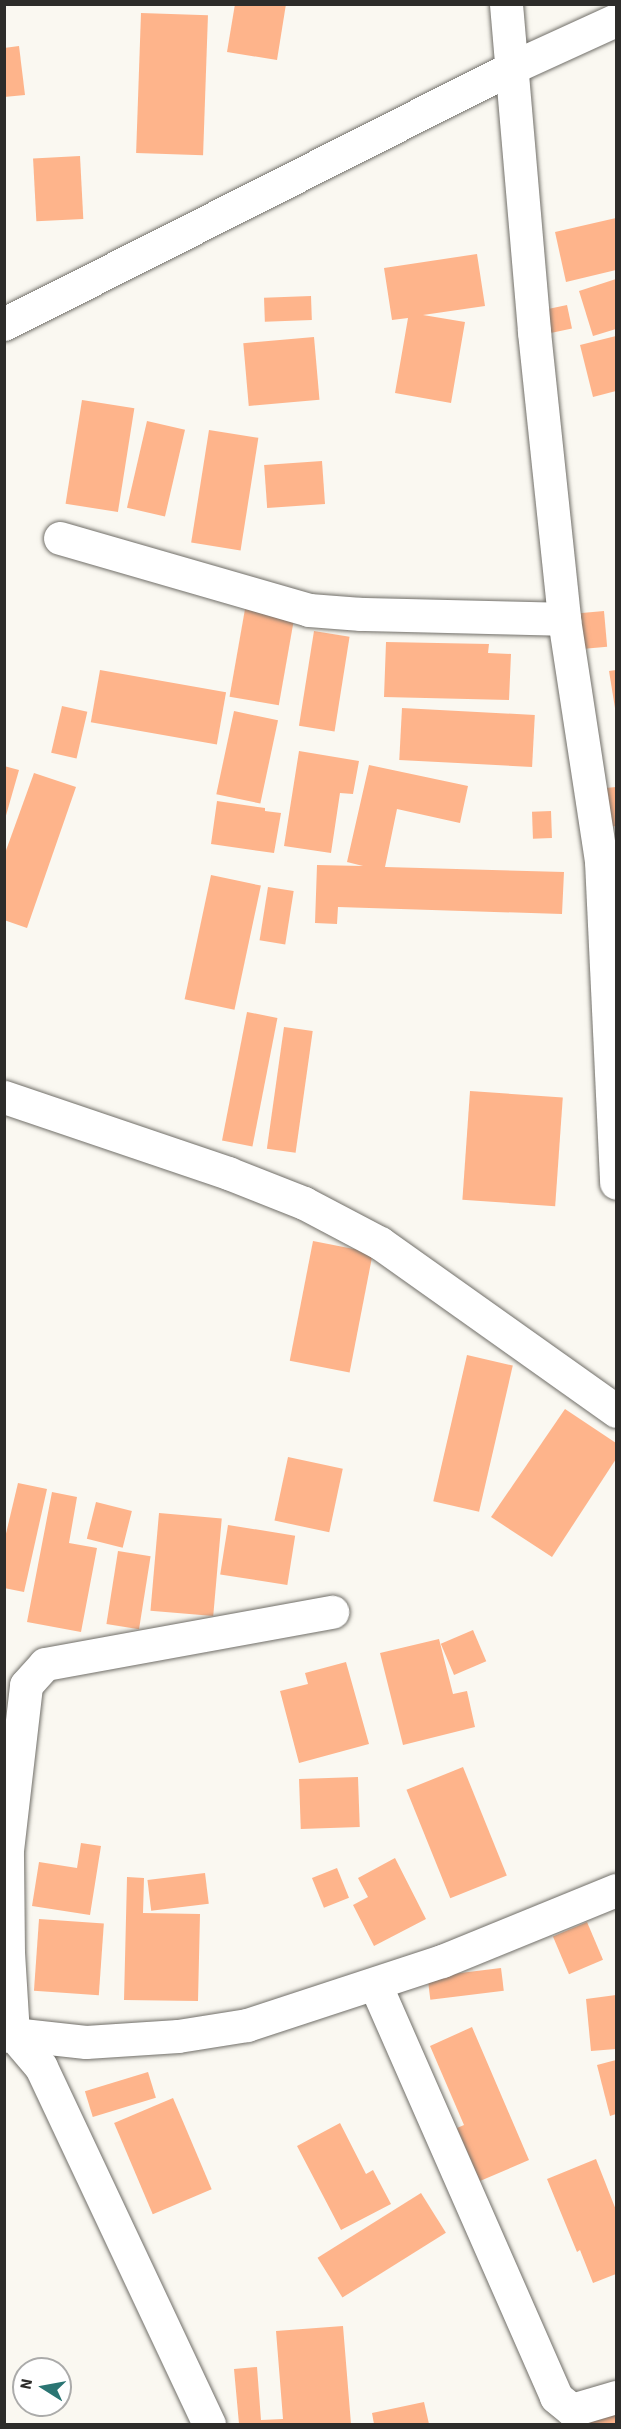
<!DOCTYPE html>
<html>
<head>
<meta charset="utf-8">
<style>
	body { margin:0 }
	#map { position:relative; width:621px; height:2429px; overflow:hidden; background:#faf8f1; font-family:"Source Sans 3",sans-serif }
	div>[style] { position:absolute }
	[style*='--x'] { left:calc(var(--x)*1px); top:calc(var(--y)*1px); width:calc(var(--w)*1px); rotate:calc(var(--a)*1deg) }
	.building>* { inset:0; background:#feb48b; transform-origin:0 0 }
	.roads { filter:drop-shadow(0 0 2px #716f69) drop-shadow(0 0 2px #716f69) }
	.minor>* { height:33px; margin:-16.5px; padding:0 16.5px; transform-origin:16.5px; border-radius:16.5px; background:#fff }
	span { translate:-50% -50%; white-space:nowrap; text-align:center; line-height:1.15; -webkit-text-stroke:4.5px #fff; paint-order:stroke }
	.frame { position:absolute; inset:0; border:6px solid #2d2c2a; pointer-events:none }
	.north { position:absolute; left:12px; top:2357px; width:60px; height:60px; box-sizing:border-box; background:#fff; border:2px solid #ababaa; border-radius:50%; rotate:281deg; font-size:16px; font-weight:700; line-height:24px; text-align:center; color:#2d2c2a }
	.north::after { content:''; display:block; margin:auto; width:21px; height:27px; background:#2b7573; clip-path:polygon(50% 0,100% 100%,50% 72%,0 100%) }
</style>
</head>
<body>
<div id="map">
	<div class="building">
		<i style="clip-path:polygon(235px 4px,286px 4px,277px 60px,227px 52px)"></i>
		<i style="left:141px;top:13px;width:67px;height:140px;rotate:2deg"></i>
		<i style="clip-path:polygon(19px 46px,25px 95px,4px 97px,4px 48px)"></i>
		<i style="left:80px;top:156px;width:63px;height:47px;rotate:87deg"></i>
		<i style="clip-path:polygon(616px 218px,616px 270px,566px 282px,555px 232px)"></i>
		<i style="clip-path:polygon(477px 254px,485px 306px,423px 315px,465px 322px,451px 403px,395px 393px,408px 318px,392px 320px,384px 268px)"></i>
		<i style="clip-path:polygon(616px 279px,616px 329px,593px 336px,579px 291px)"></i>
		<i style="left:311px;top:296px;width:24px;height:47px;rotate:88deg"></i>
		<i style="left:567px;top:305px;width:24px;height:35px;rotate:78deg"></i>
		<i style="clip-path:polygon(616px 336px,616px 391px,593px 397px,580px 345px)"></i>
		<i style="left:314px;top:337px;width:63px;height:71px;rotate:85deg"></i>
		<i style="left:82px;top:400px;width:53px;height:105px;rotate:9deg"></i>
		<i style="left:147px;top:421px;width:39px;height:89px;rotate:13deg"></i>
		<i style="left:209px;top:430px;width:50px;height:114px;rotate:9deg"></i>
		<i style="left:322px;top:461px;width:43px;height:58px;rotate:86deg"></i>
		<i style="left:245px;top:609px;width:50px;height:89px;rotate:10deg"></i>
		<i style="left:604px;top:611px;width:36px;height:28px;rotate:85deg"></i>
		<i style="left:314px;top:631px;width:36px;height:96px;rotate:9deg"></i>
		<i style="clip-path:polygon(386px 642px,489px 644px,488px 653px,511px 654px,509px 700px,384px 697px)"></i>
		<i style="left:100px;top:670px;width:128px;height:53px;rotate:10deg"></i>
		<i style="clip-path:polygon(616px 670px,616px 708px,615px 708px,609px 671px)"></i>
		<i style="left:62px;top:706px;width:26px;height:48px;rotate:13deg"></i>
		<i style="left:402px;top:708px;width:133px;height:52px;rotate:3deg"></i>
		<i style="left:234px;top:711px;width:45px;height:85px;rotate:12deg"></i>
		<i style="clip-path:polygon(299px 751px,359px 761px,353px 794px,340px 793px,331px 853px,284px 846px)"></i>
		<i style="clip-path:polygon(369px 765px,468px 786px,460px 823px,397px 809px,385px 867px,564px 872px,562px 914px,338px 907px,337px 924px,315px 923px,317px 865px,363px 866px,347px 862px)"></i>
		<i style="clip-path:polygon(4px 766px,19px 770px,5px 819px,4px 819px)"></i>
		<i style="clip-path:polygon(34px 773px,76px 787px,27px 928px,4px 920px,4px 856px)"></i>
		<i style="clip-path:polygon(616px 787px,616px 826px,609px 827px,606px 788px)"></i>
		<i style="clip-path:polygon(217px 801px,265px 808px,265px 811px,281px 813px,274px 853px,211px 844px)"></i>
		<i style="left:551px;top:811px;width:27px;height:19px;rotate:88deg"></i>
		<i style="left:211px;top:875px;width:51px;height:127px;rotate:12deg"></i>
		<i style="left:268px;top:887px;width:26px;height:54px;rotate:9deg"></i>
		<i style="left:247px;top:1012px;width:31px;height:131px;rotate:11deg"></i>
		<i style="left:284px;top:1027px;width:29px;height:123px;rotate:8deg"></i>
		<i style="left:470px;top:1091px;width:93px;height:109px;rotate:4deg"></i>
		<i style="left:313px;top:1241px;width:61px;height:122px;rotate:11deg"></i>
		<i style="left:467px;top:1355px;width:47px;height:150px;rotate:13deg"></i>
		<i style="clip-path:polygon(565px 1409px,616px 1443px,616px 1459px,552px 1557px,491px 1517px)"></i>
		<i style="left:288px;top:1457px;width:56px;height:65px;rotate:12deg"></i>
		<i style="clip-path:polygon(18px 1483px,47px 1489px,24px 1592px,4px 1588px,4px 1542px)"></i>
		<i style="clip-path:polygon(52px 1492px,77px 1497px,69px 1543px,97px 1548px,81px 1632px,27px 1622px)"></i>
		<i style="left:96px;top:1502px;width:37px;height:38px;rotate:14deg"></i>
		<i style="left:159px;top:1513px;width:63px;height:98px;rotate:5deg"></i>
		<i style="left:228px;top:1525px;width:68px;height:50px;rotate:9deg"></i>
		<i style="left:118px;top:1551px;width:33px;height:74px;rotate:9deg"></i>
		<i style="left:473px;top:1630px;width:34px;height:35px;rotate:67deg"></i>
		<i style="clip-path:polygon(439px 1639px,453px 1694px,467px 1691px,475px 1727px,403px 1745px,380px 1653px)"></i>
		<i style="clip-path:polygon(346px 1662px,369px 1744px,299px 1763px,280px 1691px,308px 1684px,305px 1673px)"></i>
		<i style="left:463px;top:1767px;width:117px;height:61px;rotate:68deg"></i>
		<i style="left:358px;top:1777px;width:50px;height:59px;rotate:88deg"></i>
		<i style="clip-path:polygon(81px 1843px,101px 1846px,90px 1915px,32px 1906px,39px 1862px,77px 1868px)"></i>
		<i style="clip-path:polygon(395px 1858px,426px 1919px,374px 1946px,353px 1905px,368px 1897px,358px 1878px)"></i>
		<i style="left:337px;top:1868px;width:32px;height:27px;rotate:68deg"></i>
		<i style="left:205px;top:1873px;width:31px;height:58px;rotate:83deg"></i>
		<i style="clip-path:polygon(127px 1877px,144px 1878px,143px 1913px,200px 1914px,198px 2001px,124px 2000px)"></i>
		<i style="left:39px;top:1919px;width:65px;height:72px;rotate:4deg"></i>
		<i style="left:587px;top:1922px;width:41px;height:37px;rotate:67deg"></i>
		<i style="left:501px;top:1968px;width:23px;height:74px;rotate:83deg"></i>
		<i style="clip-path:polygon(616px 1995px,616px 2049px,591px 2051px,586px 1999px)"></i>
		<i style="clip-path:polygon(472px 2027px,529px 2160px,480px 2181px,457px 2128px,464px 2125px,430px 2046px)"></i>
		<i style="clip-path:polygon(616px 2060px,616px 2114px,610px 2116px,597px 2065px)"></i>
		<i style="left:148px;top:2072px;width:27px;height:66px;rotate:73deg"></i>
		<i style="left:173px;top:2098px;width:99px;height:64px;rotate:67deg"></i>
		<i style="clip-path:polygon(340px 2123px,366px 2174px,373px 2170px,391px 2204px,341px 2230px,297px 2146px)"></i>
		<i style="clip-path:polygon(596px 2159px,616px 2210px,616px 2274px,593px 2283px,580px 2250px,577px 2252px,547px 2179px)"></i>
		<i style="left:421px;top:2193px;width:47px;height:122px;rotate:58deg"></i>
		<i style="clip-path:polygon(343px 2326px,351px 2424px,239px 2424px,234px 2369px,257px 2367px,261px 2420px,283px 2419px,276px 2331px)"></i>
		<i style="clip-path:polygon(616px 2395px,616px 2424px,589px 2424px,583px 2411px)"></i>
		<i style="clip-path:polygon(424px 2402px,429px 2424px,374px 2424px,372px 2413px)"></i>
	</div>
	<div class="roads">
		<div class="minor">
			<i style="--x:506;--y:4;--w:329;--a:85.1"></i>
			<i style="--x:534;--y:332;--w:289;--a:84"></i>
			<i style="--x:564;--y:619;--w:245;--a:81.3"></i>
			<i style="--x:601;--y:861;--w:322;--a:87.3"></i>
			<i style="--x:4;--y:324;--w:568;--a:-26.79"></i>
			<i style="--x:511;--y:68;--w:115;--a:-24.6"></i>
			<i style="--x:60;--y:538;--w:259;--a:16.1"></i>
			<i style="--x:309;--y:610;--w:52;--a:4.4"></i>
			<i style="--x:361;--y:614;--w:203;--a:1.4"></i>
			<i style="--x:4;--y:1097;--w:237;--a:18.7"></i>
			<i style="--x:228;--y:1173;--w:82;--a:21.5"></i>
			<i style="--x:304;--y:1203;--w:86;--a:27.8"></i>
			<i style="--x:380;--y:1243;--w:290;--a:35.4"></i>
			<i style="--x:375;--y:1984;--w:451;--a:66.3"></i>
			<i style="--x:556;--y:2397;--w:21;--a:39"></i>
			<i style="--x:572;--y:2410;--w:46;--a:-16.5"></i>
			<i style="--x:4;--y:2036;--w:9;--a:-13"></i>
			<i style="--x:13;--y:2034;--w:73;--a:6.3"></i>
			<i style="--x:86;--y:2042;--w:92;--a:-3.7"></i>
			<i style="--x:178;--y:2036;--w:70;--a:-9.1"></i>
			<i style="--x:247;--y:2025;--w:205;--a:-18.2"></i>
			<i style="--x:442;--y:1961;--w:188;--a:-22.2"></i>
			<i style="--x:209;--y:2424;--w:395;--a:-115.2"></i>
			<i style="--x:41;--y:2067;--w:43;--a:-130.3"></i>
			<i style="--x:13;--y:2034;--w:81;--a:-93.5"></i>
			<i style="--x:8;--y:1953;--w:103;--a:-90.6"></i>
			<i style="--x:7;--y:1850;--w:166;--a:-83.4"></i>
			<i style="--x:26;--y:1685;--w:28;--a:-48"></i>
			<i style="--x:45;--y:1664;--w:292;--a:-10.3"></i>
		</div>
	</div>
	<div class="frame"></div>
	<div class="north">N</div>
</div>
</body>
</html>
